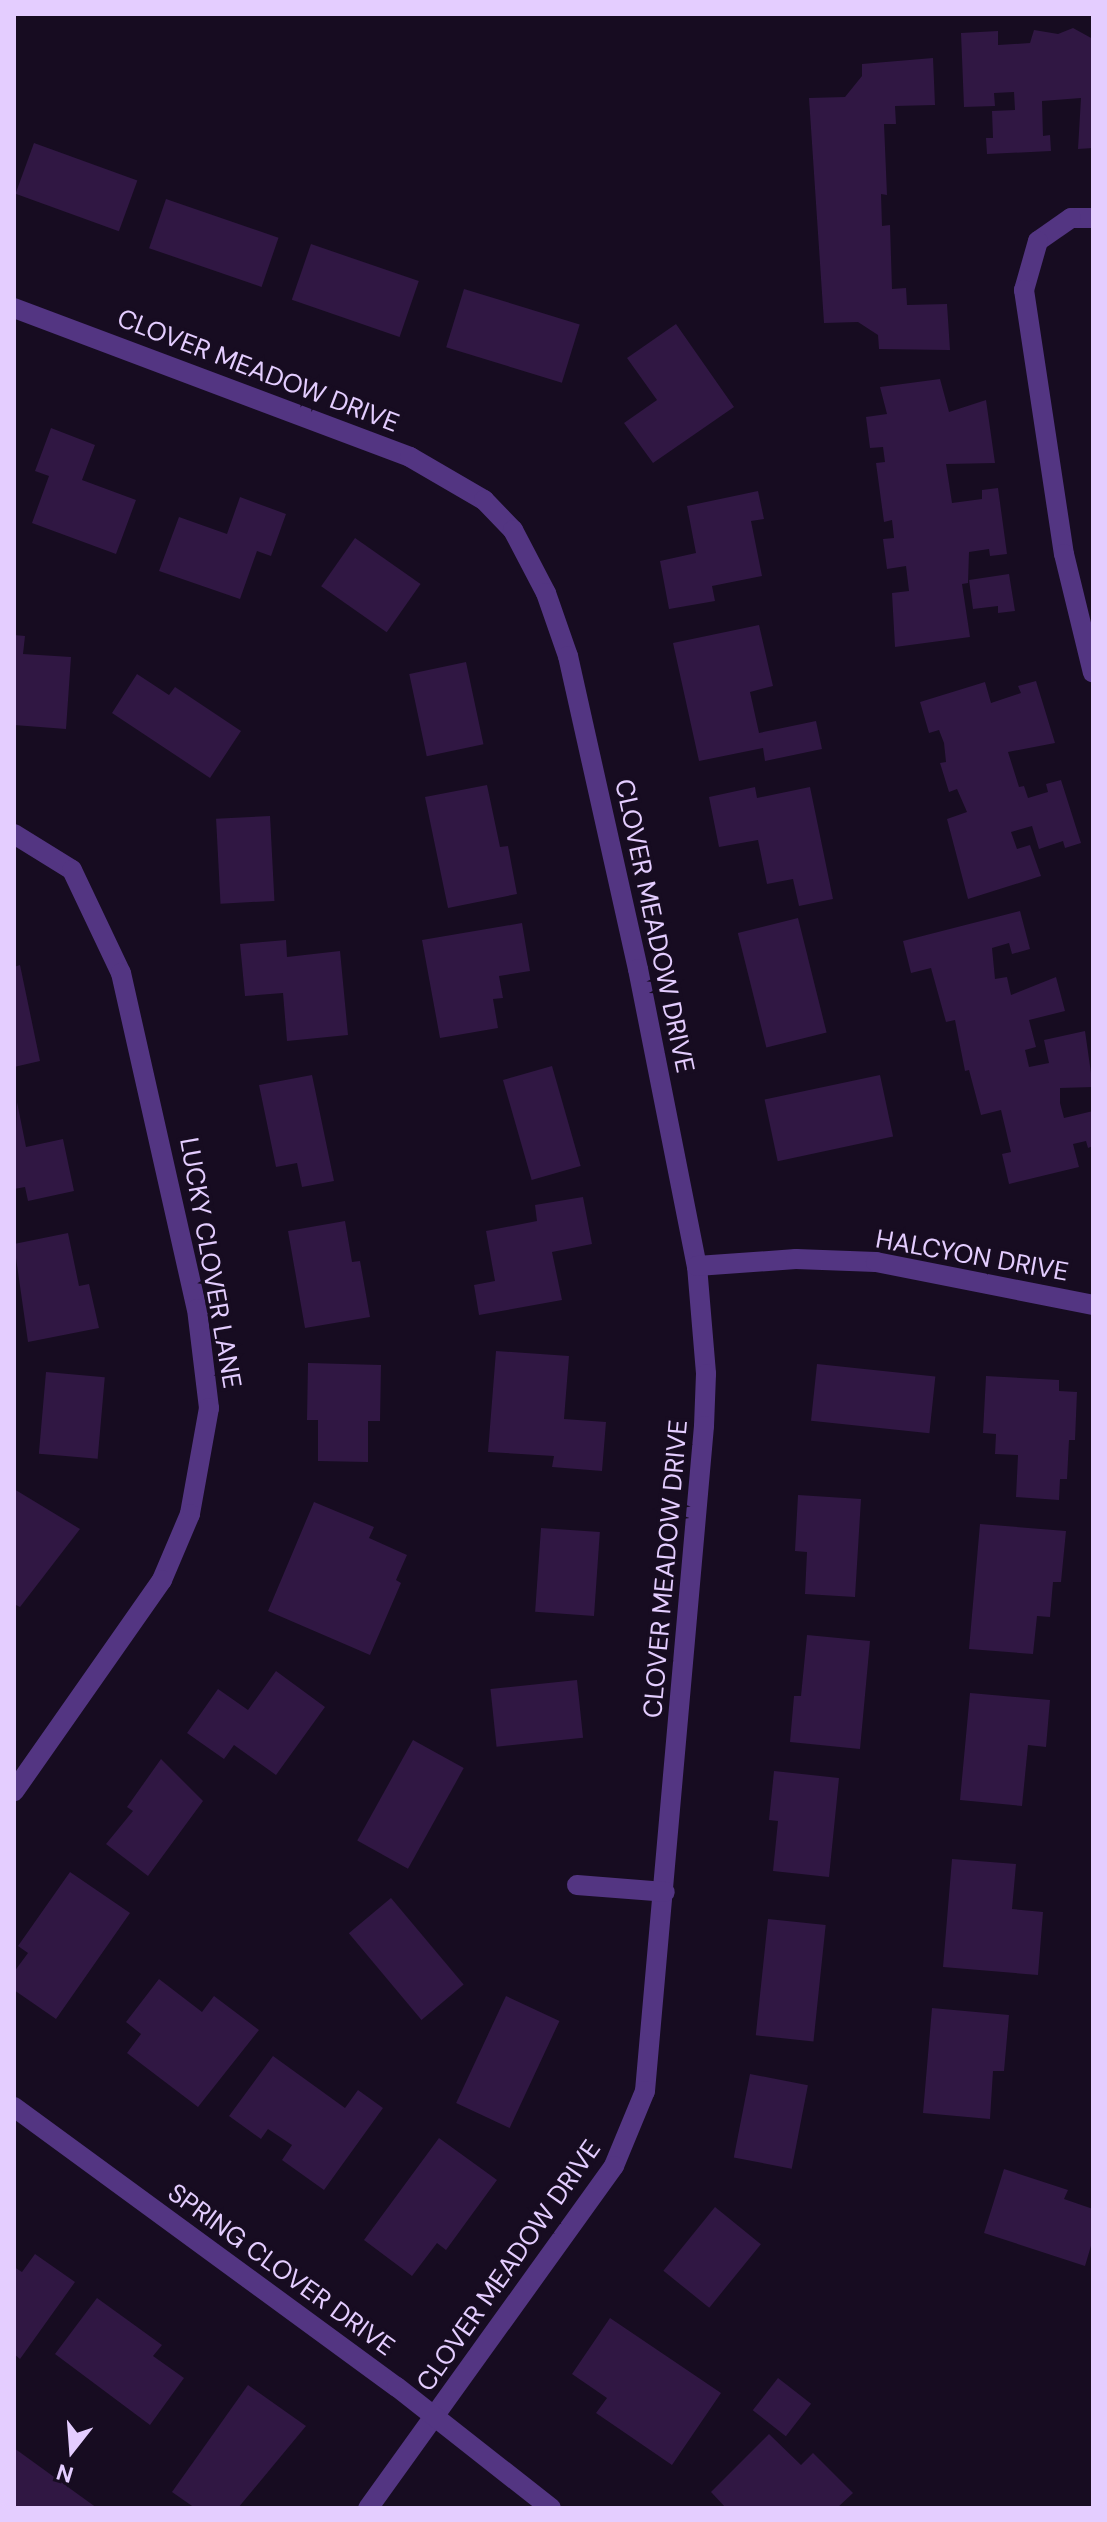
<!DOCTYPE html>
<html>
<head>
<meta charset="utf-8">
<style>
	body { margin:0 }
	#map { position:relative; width:1107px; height:2522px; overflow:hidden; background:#170c21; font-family:"DM Sans",sans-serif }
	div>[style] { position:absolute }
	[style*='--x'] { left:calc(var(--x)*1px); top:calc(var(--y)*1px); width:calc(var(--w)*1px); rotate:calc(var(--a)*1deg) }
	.building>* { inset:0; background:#301743; transform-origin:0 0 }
	.minor>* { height:20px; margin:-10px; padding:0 10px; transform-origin:10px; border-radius:10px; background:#533582 }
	span { translate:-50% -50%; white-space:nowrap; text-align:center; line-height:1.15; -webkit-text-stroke:7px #170c21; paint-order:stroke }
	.street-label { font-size:26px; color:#e4cdff }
	.frame { position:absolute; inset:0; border:16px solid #e4cdff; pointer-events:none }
	.north { position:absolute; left:32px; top:2410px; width:80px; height:80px; -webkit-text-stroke:6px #170c21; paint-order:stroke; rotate:197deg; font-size:22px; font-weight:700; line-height:32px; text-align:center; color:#e4cdff }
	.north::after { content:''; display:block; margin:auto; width:28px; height:36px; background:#e4cdff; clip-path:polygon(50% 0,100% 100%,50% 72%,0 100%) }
</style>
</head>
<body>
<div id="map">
	<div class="building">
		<i style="clip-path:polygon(1073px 28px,1093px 39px,1093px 148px,1078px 149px,1081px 98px,1042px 101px,1043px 136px,1050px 135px,1051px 151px,987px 154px,986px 138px,993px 138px,992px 111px,1015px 110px,1014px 92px,994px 93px,995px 106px,964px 107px,961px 33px,998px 31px,998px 45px,1030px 43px,1034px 30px,1058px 34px)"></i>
		<i style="clip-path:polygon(933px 58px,935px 105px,895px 106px,896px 124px,884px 124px,887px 195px,881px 194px,882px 226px,890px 225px,892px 289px,906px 288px,907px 305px,947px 304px,950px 350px,879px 349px,878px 335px,858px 322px,824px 323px,809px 98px,845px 97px,862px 76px,862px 64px)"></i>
		<i style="left:34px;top:143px;width:110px;height:54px;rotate:20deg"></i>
		<i style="left:166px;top:199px;width:119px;height:52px;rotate:19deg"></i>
		<i style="left:311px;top:244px;width:114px;height:59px;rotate:19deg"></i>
		<i style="left:464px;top:289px;width:121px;height:61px;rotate:17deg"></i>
		<i style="clip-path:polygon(676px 324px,734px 407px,653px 463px,624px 423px,657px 400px,627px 358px)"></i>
		<i style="clip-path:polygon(940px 379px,949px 412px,986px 400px,995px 463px,946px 464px,952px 503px,982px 499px,982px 490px,998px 488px,1007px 554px,990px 556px,989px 549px,969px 552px,968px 583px,962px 584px,970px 637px,895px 647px,892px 593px,909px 591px,906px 566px,887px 569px,883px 539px,894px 538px,892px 520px,884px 522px,876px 463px,885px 462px,883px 447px,870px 448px,866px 417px,887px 414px,880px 387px)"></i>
		<i style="clip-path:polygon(51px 428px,95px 445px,82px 480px,136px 500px,116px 554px,32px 523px,49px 476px,35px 471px)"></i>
		<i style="clip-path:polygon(758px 491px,764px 519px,751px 521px,762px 576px,712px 586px,715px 601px,669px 609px,660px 561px,696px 553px,687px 506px)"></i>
		<i style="clip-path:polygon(240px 497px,286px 514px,271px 556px,257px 551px,240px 599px,159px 571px,179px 517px,227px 534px)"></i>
		<i style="left:355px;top:538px;width:80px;height:59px;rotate:35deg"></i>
		<i style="clip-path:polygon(1009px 574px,1015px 611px,998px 613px,998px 606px,973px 609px,969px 580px)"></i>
		<i style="clip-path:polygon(759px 625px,773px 686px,750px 692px,759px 733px,816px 721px,822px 749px,765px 761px,763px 748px,699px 761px,673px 643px)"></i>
		<i style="clip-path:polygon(14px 635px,25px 636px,23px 654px,71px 657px,66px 729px,14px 725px)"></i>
		<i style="left:466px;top:662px;width:84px;height:58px;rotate:78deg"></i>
		<i style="clip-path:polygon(137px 674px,169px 695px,175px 687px,241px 731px,210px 778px,112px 713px)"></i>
		<i style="clip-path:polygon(1036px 681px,1055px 743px,1008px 752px,1019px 787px,1024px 786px,1028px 798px,1048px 792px,1046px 784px,1061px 780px,1081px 843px,1065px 848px,1063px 841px,1039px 849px,1032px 826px,1011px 832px,1017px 849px,1030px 845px,1041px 876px,968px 899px,947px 819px,967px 812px,957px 789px,949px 792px,940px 763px,946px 762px,944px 743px,939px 730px,929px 733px,920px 702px,985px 682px,991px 703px,1021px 693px,1018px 686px)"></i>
		<i style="clip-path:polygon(487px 785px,500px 847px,508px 846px,517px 894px,448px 908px,425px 797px)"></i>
		<i style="clip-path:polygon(755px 787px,757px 798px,810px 787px,833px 899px,799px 906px,793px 879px,767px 884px,758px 840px,719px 847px,709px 797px)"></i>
		<i style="left:270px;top:816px;width:85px;height:54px;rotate:87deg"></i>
		<i style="clip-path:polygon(1020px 911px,1030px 949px,1012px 954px,1009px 943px,992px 948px,995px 979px,1007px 977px,1011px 995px,1056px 977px,1065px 1011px,1029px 1020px,1036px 1047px,1025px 1050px,1029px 1067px,1049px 1063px,1044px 1040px,1085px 1031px,1093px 1087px,1060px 1088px,1060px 1103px,1064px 1118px,1093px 1111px,1093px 1146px,1088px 1148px,1086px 1141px,1073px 1144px,1079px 1167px,1009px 1184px,1002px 1154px,1011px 1152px,1001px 1110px,981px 1115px,969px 1070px,965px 1071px,955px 1020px,946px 1022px,931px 968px,911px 973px,903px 941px)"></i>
		<i style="left:798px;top:918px;width:118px;height:62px;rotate:76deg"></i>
		<i style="clip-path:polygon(522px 923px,530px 971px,499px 976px,503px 998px,493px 999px,498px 1028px,440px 1038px,422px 940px)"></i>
		<i style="clip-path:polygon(286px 940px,287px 957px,340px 951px,348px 1035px,287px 1041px,283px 993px,245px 996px,240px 944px)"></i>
		<i style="clip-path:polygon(20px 965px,40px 1061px,14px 1067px,14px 967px)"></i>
		<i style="left:552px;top:1066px;width:104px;height:51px;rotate:74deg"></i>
		<i style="clip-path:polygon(312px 1075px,334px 1181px,302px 1187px,297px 1163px,276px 1167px,259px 1085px)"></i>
		<i style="left:880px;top:1075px;width:63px;height:118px;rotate:78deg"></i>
		<i style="clip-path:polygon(17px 1102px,26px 1147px,63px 1139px,74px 1191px,28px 1201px,25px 1187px,14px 1189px)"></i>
		<i style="clip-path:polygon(583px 1197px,592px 1244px,552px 1252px,562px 1300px,479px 1315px,474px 1285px,495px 1281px,486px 1231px,537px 1221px,535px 1205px)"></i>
		<i style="clip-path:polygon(345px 1221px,352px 1262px,360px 1261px,370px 1317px,305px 1328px,288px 1231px)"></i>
		<i style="clip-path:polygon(68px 1233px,79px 1286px,89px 1284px,99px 1328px,28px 1342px,14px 1244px)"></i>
		<i style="clip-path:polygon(496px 1351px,569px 1356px,564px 1419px,606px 1422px,602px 1471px,552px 1467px,554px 1456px,488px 1452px)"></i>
		<i style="clip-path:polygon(308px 1363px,381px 1365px,380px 1421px,368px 1421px,368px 1462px,318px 1461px,318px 1420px,307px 1420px)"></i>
		<i style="left:817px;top:1364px;width:119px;height:57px;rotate:6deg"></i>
		<i style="left:46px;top:1372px;width:59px;height:82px;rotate:5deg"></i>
		<i style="clip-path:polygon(986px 1376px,1059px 1380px,1059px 1391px,1077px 1392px,1075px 1440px,1069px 1440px,1067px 1479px,1060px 1479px,1059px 1500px,1016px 1497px,1018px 1455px,995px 1454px,996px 1434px,983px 1433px)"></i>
		<i style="clip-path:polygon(14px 1489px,80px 1529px,20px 1607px,14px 1604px)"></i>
		<i style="clip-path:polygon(798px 1495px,861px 1499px,855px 1597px,805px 1594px,807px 1552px,795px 1551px)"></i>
		<i style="clip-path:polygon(314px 1502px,374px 1527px,369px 1538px,407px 1555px,396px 1580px,401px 1583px,370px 1655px,268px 1611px)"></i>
		<i style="clip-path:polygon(980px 1524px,1066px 1531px,1061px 1582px,1053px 1582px,1050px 1617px,1037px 1616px,1033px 1654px,969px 1649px)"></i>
		<i style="left:541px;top:1528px;width:59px;height:84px;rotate:4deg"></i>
		<i style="clip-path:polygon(807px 1635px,870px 1641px,860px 1749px,790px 1742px,794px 1696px,801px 1696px)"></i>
		<i style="clip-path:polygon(276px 1671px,325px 1707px,276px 1775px,234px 1745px,224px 1759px,187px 1733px,218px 1689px,248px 1710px)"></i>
		<i style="left:577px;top:1680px;width:58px;height:87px;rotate:84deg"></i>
		<i style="clip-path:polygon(970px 1693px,1050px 1700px,1046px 1747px,1028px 1745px,1022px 1806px,960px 1800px)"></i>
		<i style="left:413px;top:1740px;width:58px;height:115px;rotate:29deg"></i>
		<i style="clip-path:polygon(161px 1759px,203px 1801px,148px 1876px,106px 1844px,133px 1811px,127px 1807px)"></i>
		<i style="clip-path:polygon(774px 1771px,839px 1778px,829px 1877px,773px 1871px,778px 1821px,769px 1820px)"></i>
		<i style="clip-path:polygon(952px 1859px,1016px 1864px,1012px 1909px,1043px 1912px,1038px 1975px,943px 1967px)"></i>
		<i style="clip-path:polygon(70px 1872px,130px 1913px,56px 2019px,14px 1990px,14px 1972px,28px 1953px,18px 1946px)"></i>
		<i style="left:391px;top:1898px;width:113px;height:55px;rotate:50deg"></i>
		<i style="left:768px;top:1919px;width:58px;height:117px;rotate:6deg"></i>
		<i style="clip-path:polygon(159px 1979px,202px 2012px,214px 1996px,259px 2030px,198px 2107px,127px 2053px,141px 2034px,126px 2022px)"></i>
		<i style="left:506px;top:1996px;width:59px;height:118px;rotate:25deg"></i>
		<i style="clip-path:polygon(932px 2008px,1009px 2015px,1004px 2071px,993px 2071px,990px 2119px,923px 2113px)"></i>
		<i style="clip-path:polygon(273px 2056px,345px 2108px,358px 2090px,383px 2108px,324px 2190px,282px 2160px,292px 2145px,268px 2129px,261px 2139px,229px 2116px)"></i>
		<i style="left:750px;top:2074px;width:59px;height:85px;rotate:11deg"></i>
		<i style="clip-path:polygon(439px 2138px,497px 2180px,446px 2250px,437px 2243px,412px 2276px,364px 2240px)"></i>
		<i style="clip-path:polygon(1004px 2169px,1068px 2190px,1064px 2199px,1093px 2209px,1093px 2239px,1085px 2266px,984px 2233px)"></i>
		<i style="left:715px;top:2207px;width:59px;height:82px;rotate:39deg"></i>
		<i style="clip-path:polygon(35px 2254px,75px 2282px,20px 2359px,14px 2354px,14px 2267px,22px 2272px)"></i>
		<i style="clip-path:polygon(97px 2298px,162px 2345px,153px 2356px,184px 2378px,150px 2425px,55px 2354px)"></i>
		<i style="clip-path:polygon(610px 2318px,721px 2393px,672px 2465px,596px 2413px,607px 2398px,572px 2374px)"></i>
		<i style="left:778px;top:2378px;width:42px;height:41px;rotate:38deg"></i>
		<i style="clip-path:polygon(248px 2385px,306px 2426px,238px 2508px,195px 2508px,172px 2492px)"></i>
		<i style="clip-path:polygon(769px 2434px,801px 2465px,813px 2453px,853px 2493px,837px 2508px,726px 2508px,711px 2492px)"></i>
		<i style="clip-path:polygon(14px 2448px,97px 2508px,14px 2508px)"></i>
	</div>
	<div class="minor">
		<i style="--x:1093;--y:218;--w:22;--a:180"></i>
		<i style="--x:1071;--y:218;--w:40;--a:145.1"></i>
		<i style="--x:1038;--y:241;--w:51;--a:105.9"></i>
		<i style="--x:1024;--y:290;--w:267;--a:81.4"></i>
		<i style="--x:1064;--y:554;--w:122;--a:76.3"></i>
		<i style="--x:14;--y:308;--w:423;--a:20.6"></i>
		<i style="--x:410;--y:457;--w:86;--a:30.2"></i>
		<i style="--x:484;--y:500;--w:42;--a:46"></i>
		<i style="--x:513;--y:530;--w:71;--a:62.4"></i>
		<i style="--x:546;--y:593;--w:67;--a:70.8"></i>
		<i style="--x:568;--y:656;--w:321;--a:77.4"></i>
		<i style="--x:638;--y:969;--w:303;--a:78.8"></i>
		<i style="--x:697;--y:1266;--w:108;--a:85.2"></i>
		<i style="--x:706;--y:1374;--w:52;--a:92.2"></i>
		<i style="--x:704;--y:1426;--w:668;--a:95.07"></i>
		<i style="--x:645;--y:2091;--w:81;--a:112.5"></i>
		<i style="--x:614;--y:2166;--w:421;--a:125.7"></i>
		<i style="--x:14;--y:834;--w:68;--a:31.8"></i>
		<i style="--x:72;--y:870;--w:114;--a:64.6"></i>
		<i style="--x:121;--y:973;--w:344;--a:77.3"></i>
		<i style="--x:197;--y:1309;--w:100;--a:83.1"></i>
		<i style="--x:209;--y:1408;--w:108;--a:100.2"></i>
		<i style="--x:190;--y:1514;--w:72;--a:113"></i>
		<i style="--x:162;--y:1580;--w:258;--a:125"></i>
		<i style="--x:697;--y:1266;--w:99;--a:-4"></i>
		<i style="--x:796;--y:1259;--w:80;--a:2.1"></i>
		<i style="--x:876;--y:1262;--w:221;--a:11.2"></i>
		<i style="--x:577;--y:1885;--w:88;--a:4.5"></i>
		<i style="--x:14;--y:2107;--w:474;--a:36.2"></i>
		<i style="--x:397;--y:2387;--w:196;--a:38.2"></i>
	</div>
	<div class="street-label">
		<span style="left:258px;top:371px;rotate:21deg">CLOVER MEADOW DRIVE</span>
		<span style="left:654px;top:926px;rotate:78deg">CLOVER MEADOW DRIVE</span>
		<span style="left:972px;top:1256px;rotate:10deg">HALCYON DRIVE</span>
		<span style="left:210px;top:1263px;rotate:80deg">LUCKY CLOVER LANE</span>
		<span style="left:666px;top:1569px;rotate:-85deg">CLOVER MEADOW DRIVE</span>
		<span style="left:509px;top:2266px;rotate:-55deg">CLOVER MEADOW DRIVE</span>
		<span style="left:281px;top:2270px;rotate:36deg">SPRING CLOVER DRIVE</span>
	</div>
	<div class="frame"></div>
	<div class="north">N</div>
</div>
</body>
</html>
